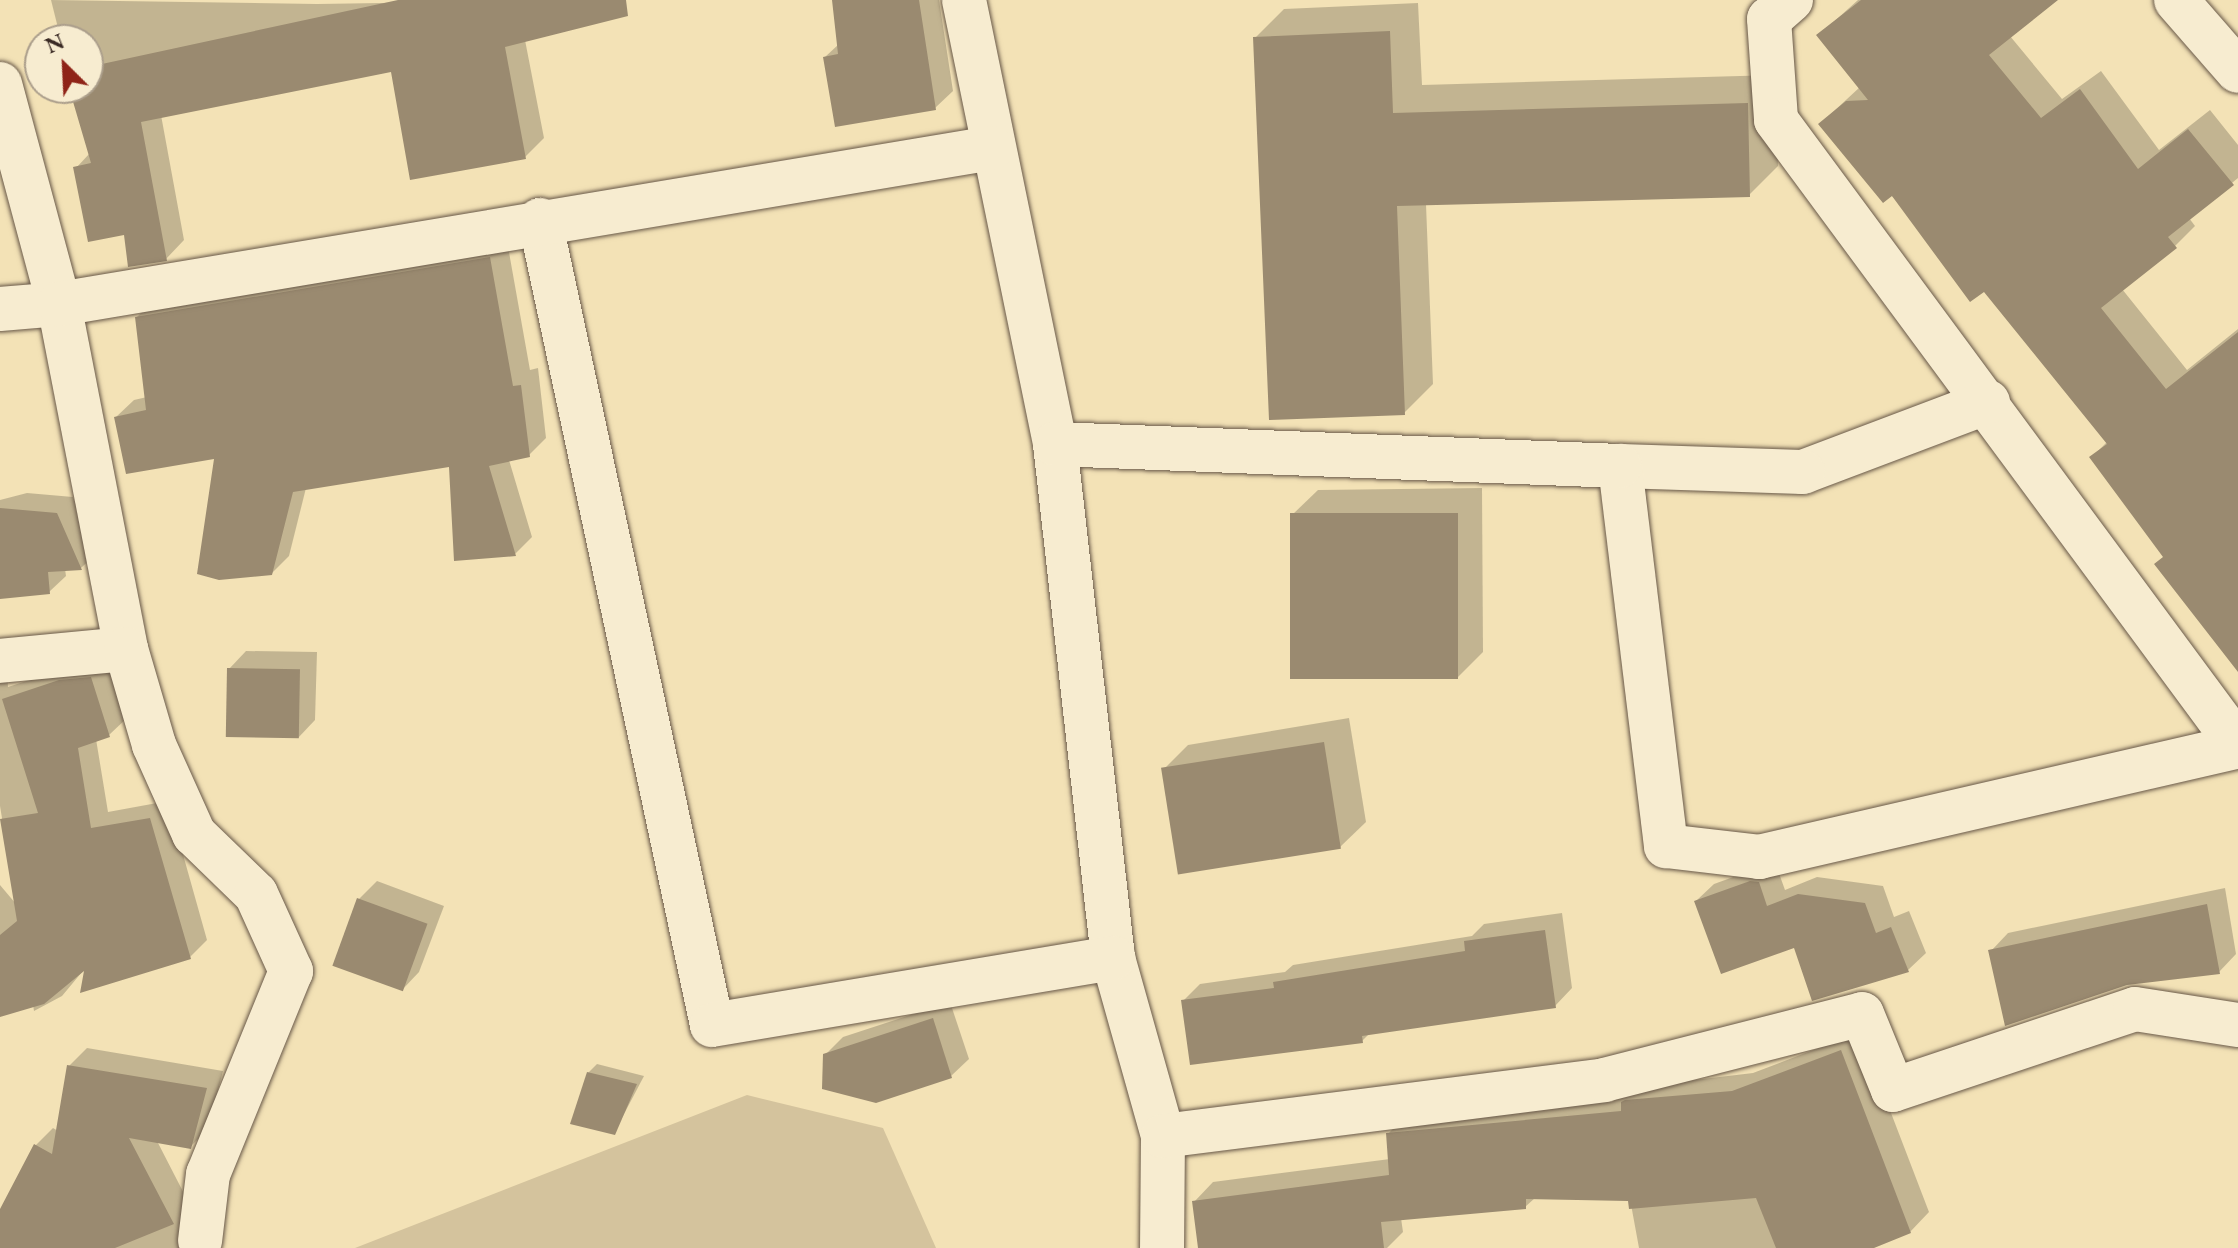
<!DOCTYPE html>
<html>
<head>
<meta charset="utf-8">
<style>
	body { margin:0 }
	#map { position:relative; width:2238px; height:1248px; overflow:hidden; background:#f3e2b6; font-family:"EB Garamond",serif }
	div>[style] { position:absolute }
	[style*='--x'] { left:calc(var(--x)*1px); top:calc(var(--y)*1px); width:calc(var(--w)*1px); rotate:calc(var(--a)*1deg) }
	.green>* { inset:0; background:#d4c39d }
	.shadow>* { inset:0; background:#0003 }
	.building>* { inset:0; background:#9a8a70; transform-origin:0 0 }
	.roads { filter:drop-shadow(0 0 2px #685848) drop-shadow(0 0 2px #685848) }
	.minor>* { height:44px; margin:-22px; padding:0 22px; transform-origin:22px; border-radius:22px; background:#f7ecd0 }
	span { translate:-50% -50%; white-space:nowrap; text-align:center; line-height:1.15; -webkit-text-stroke:8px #f7ecd0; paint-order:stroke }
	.north { position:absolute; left:24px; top:24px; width:80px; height:80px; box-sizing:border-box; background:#f7ecd0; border:2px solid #ab9e8b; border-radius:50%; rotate:336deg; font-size:22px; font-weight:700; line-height:32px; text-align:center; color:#3a2a24 }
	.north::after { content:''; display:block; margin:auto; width:28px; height:36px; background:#8f2418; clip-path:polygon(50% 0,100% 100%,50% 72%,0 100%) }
</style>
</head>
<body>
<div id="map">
	<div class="green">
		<i style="clip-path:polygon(747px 1095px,883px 1128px,936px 1248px,355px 1248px)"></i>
	</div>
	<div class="shadow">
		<i style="clip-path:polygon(51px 0,317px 4px,578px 0,525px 40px,544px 138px,525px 157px,393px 70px,161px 115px,184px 240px,166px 259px,126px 232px,76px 168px,90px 153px,73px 88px,88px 88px,88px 40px,61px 40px)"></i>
		<i style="clip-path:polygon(834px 0,939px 0,953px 91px,935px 108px,825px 57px,839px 44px)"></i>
		<i style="clip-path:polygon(1858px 0,2051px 0,2010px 36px,2062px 99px,2101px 71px,2159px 150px,2210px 110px,2238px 145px,2238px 178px,2189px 218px,2195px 226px,2175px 246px,2122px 289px,2187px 370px,2238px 329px,2238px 622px,2165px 556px,2092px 457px,2108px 441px,1985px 289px,1820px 124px,1860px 87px,1819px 35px)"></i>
		<i style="clip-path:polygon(1418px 3px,1422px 85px,1776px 75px,1778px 166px,1749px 195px,1426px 204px,1433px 384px,1404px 413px,1255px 38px,1284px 9px)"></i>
		<i style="clip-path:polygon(507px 241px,530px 370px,538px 368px,546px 438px,529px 455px,509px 460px,532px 537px,515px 554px,451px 465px,306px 488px,289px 556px,272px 573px,217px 457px,116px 417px,134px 400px,147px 397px,137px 317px,154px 300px)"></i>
		<i style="clip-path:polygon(1482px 488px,1483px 652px,1458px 677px,1292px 515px,1318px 490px)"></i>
		<i style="clip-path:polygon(27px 493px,73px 497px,98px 552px,81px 568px,65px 569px,66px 576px,49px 592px,0 597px,0 500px)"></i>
		<i style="clip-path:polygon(246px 651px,317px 652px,315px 720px,298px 738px,229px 669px)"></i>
		<i style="clip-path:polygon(108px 661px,127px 718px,109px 735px,96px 739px,108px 812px,168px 801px,207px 940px,190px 957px,87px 966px,62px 996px,34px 1011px,33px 1005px,0 1015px,0 885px,16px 904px,0 806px,0 670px,7px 669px,8px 687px,78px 664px)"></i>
		<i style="clip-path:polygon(1349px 718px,1366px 822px,1340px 847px,1163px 770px,1188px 745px)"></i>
		<i style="clip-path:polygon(1769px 864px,1776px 865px,1785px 890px,1817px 877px,1883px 886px,1894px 917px,1909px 911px,1926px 953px,1908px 970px,1795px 945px,1696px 901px,1714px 884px)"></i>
		<i style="clip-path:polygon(377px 881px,444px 906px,419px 972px,402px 990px,334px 964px,359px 899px)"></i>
		<i style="clip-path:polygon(2225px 888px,2236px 954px,2219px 972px,2127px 983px,1991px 951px,2008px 933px)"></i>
		<i style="clip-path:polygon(1562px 913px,1572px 988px,1555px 1006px,1370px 1033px,1362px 1041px,1183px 1001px,1200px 984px,1285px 972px,1293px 965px,1472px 936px,1484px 924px)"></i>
		<i style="clip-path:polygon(950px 1002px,969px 1059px,951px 1076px,825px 1055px,843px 1037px)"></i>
		<i style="clip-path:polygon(1860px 1032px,1929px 1212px,1910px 1232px,1868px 1248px,1639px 1248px,1630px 1199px,1535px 1198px,1525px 1207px,1401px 1218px,1403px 1232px,1387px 1248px,1200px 1248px,1194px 1202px,1213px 1182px,1390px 1159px,1388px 1134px,1407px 1114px,1753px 1073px)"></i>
		<i style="clip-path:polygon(87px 1048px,223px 1071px,208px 1129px,191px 1146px,157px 1141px,212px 1248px,0 1248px,0 1213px,35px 1146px,53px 1128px,58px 1131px,69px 1066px)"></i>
		<i style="clip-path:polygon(597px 1064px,644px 1076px,614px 1133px,588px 1073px)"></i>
	</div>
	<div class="building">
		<i style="clip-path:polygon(398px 0,626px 0,628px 16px,505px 47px,526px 159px,410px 180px,391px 72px,141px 122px,167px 261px,128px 267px,124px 235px,88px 242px,73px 167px,91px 163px,69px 88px,88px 88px,88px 67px)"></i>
		<i style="clip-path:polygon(832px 0,919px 0,936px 110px,835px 127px,823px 57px,838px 54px)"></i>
		<i style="clip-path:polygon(1861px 0,2058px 0,1989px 55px,2041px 118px,2080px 89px,2138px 169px,2188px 129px,2234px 185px,2168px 237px,2177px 248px,2101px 308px,2166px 389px,2238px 332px,2238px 672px,2154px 564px,2163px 557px,2089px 457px,2107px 444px,1984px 292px,1970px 302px,1892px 196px,1883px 203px,1818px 124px,1846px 101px,1868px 100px,1816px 35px)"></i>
		<i style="clip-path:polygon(1390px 31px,1393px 113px,1748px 103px,1750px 197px,1397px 206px,1405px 415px,1269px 420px,1253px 37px)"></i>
		<i style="clip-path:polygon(490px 257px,513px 386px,521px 385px,530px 457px,489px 466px,516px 556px,454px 561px,449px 467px,293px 492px,272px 575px,219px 580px,197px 574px,214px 459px,126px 474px,114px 417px,146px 410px,135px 317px)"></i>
		<i style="clip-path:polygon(0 508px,57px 513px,82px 570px,48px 572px,50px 594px,0 599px)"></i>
		<i style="left:1458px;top:513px;width:166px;height:168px;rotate:90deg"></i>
		<i style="left:227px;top:668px;width:73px;height:69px;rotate:1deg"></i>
		<i style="clip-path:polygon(91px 677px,110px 737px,78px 748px,91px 828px,150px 818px,191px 959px,80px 993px,84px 971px,44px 1004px,0 1017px,0 935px,17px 921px,0 819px,38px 813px,2px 699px,59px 680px)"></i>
		<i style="left:1324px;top:742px;width:108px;height:165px;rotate:81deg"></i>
		<i style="clip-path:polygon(1750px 881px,1759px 882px,1767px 906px,1798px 894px,1865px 903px,1876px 933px,1891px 927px,1909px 972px,1812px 1001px,1794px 948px,1721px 974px,1694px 901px)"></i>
		<i style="left:357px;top:898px;width:75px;height:72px;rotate:20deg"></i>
		<i style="clip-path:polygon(2207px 904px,2220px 974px,2127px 985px,2005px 1026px,1988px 950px)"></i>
		<i style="clip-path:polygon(1545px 930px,1556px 1008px,1362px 1036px,1363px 1043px,1190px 1065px,1181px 1000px,1274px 988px,1273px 982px,1465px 951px,1464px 941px)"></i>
		<i style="clip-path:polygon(933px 1018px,952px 1078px,876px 1103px,822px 1089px,823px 1054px)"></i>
		<i style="clip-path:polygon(1841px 1050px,1911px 1233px,1874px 1248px,1776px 1248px,1756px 1198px,1629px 1209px,1628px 1201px,1526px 1199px,1526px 1209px,1381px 1222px,1384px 1248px,1198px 1248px,1192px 1201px,1389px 1175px,1386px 1133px,1621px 1111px,1621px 1102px,1625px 1100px,1732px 1091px)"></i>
		<i style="clip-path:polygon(67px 1065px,207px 1088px,191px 1149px,129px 1138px,174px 1224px,115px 1248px,0 1248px,0 1209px,34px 1144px,52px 1154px)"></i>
		<i style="clip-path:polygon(587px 1072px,637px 1084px,615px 1135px,570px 1124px)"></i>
	</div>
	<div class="roads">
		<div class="minor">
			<i style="--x:964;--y:0;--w:453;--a:78.4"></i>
			<i style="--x:1055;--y:444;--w:517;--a:83.56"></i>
			<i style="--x:1113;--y:958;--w:185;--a:74.3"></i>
			<i style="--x:1163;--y:1136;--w:112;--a:90.5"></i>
			<i style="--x:1791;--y:0;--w:29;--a:139"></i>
			<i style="--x:1769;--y:19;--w:101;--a:86"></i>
			<i style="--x:1776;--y:120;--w:777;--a:53.53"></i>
			<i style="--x:2176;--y:0;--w:94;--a:48.9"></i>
			<i style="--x:0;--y:84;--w:228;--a:75"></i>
			<i style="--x:59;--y:304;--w:351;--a:79"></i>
			<i style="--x:126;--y:649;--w:127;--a:174.6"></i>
			<i style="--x:540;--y:220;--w:823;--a:77.94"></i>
			<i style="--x:712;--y:1025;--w:407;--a:-9.5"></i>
			<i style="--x:0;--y:309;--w:59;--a:-4.8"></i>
			<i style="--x:59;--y:304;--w:946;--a:-9.49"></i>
			<i style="--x:1988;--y:402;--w:198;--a:159.3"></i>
			<i style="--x:1803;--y:472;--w:183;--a:-178.1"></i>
			<i style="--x:1620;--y:466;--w:383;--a:83.1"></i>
			<i style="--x:1666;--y:846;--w:94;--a:6.7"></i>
			<i style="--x:1759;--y:857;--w:492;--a:-13"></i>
			<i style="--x:1055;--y:444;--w:565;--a:2.23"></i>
			<i style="--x:126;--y:649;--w:100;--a:73.7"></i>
			<i style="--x:154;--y:745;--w:98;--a:65.8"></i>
			<i style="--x:194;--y:834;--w:86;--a:44.1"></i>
			<i style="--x:256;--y:894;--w:85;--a:65.6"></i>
			<i style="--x:291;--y:971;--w:219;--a:112.2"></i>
			<i style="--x:208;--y:1174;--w:67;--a:96.8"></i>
			<i style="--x:1163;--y:1136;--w:445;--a:-7.2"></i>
			<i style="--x:1604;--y:1080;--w:266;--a:-14.3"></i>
			<i style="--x:1862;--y:1014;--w:82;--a:67.8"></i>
			<i style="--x:1893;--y:1090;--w:255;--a:-18.5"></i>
			<i style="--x:2135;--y:1009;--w:104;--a:8.8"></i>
		</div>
	</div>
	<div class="north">N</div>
</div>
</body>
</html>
